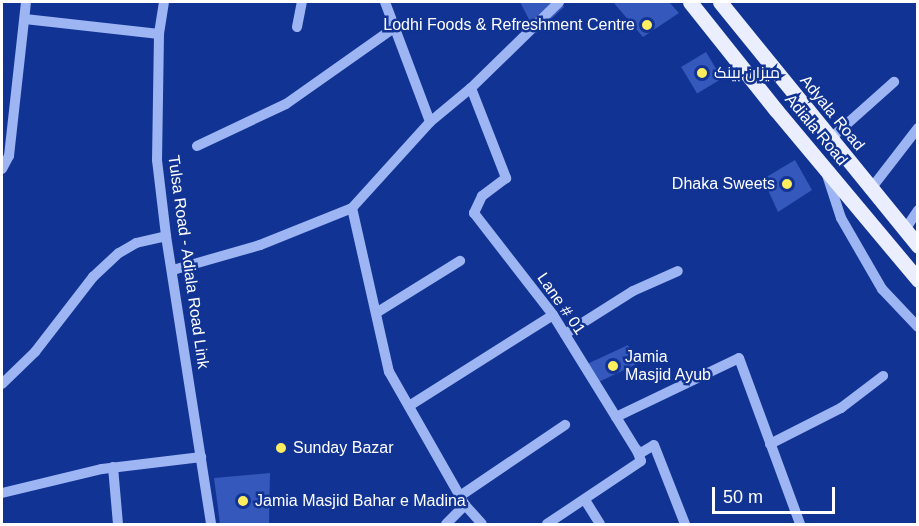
<!DOCTYPE html>
<html>
<head>
<meta charset="utf-8">
<style>
	body { margin:0 }
	#map { position:relative; width:919px; height:526px; overflow:hidden; background:#113393; font-family:Arial,Cairo,sans-serif }
	div>[style] { position:absolute }
	[style*='--x'] { left:calc(var(--x)*1px); top:calc(var(--y)*1px); width:calc(var(--w)*1px); rotate:calc(var(--a)*1deg) }
	.building>* { inset:0; background:#3458bb; transform-origin:0 0 }
	.minor>* { height:10px; margin:-5px; padding:0 5px; transform-origin:5px; border-radius:5px; background:#9eb5f3 }
	.major>* { height:15px; margin:-7.5px; padding:0 7.5px; transform-origin:7.5px; border-radius:7.5px; background:#eaeeff }
	.dots>* { width:16px; height:16px; translate:-50% -50%; box-sizing:border-box; border:3px solid #113393; border-radius:50% }
	span { translate:-50% -50%; white-space:nowrap; text-align:center; line-height:1.15; -webkit-text-stroke:5px #113393; paint-order:stroke }
	.poi-label { font-size:16px; color:#fff }
	.right { translate:-100% -50%; text-align:right }
	.left { translate:0 -50%; text-align:left }
	.street-label { font-size:16px; color:#fff }
	.frame { position:absolute; inset:0; border:3px solid #fff; pointer-events:none }
	.scale { position:absolute; left:712px; top:487px; width:123px; height:27px; box-sizing:border-box; border:3px solid #fff; border-top:0; padding-left:8px; font-size:18px; line-height:21px; white-space:nowrap; color:#fff; -webkit-text-stroke:4px #113393; paint-order:stroke }
</style>
</head>
<body>
<div id="map">
	<div class="building">
		<i style="clip-path:polygon(520px 2px,561px 2px,564px 7px,536px 33px)"></i>
		<i style="clip-path:polygon(613px 2px,669px 2px,679px 13px,643px 37px)"></i>
		<i style="left:706px;top:52px;width:31px;height:29px;rotate:59deg"></i>
		<i style="clip-path:polygon(795px 160px,812px 190px,778px 212px,763px 179px)"></i>
		<i style="left:628px;top:345px;width:21px;height:44px;rotate:65deg"></i>
		<i style="clip-path:polygon(270px 473px,269px 524px,220px 524px,214px 478px)"></i>
	</div>
	<div class="minor">
		<i style="--x:164;--y:2;--w:32;--a:99"></i>
		<i style="--x:159;--y:34;--w:126;--a:90.9"></i>
		<i style="--x:157;--y:160;--w:77;--a:83.2"></i>
		<i style="--x:166;--y:236;--w:291;--a:81.1"></i>
		<i style="--x:385;--y:2;--w:128;--a:69.4"></i>
		<i style="--x:25;--y:19;--w:135;--a:6.4"></i>
		<i style="--x:297;--y:27;--w:25;--a:-79"></i>
		<i style="--x:471;--y:88;--w:97;--a:68.7"></i>
		<i style="--x:506;--y:178;--w:30;--a:143"></i>
		<i style="--x:482;--y:196;--w:19;--a:115"></i>
		<i style="--x:474;--y:213;--w:129;--a:52.2"></i>
		<i style="--x:553;--y:315;--w:163;--a:58.3"></i>
		<i style="--x:639;--y:454;--w:17;--a:-31"></i>
		<i style="--x:654;--y:445;--w:85;--a:68.6"></i>
		<i style="--x:830;--y:139;--w:86;--a:-41.7"></i>
		<i style="--x:197;--y:146;--w:98;--a:-25.3"></i>
		<i style="--x:286;--y:104;--w:133;--a:-35.2"></i>
		<i style="--x:2;--y:169;--w:15;--a:-62"></i>
		<i style="--x:9;--y:156;--w:155;--a:-83.7"></i>
		<i style="--x:827;--y:175;--w:45;--a:72"></i>
		<i style="--x:841;--y:218;--w:82;--a:60"></i>
		<i style="--x:882;--y:289;--w:52;--a:46.5"></i>
		<i style="--x:870;--y:190;--w:78;--a:-52.3"></i>
		<i style="--x:904;--y:231;--w:25;--a:-56"></i>
		<i style="--x:173;--y:270;--w:91;--a:-16"></i>
		<i style="--x:260;--y:245;--w:99;--a:-21.9"></i>
		<i style="--x:376;--y:313;--w:99;--a:-31.8"></i>
		<i style="--x:565;--y:334;--w:80;--a:-32.3"></i>
		<i style="--x:633;--y:291;--w:49;--a:-24"></i>
		<i style="--x:2;--y:384;--w:46;--a:-44.1"></i>
		<i style="--x:35;--y:352;--w:95;--a:-52.3"></i>
		<i style="--x:93;--y:277;--w:35;--a:-43"></i>
		<i style="--x:119;--y:253;--w:20;--a:-30"></i>
		<i style="--x:136;--y:243;--w:31;--a:-13"></i>
		<i style="--x:409;--y:406;--w:170;--a:-32.3"></i>
		<i style="--x:616;--y:417;--w:136;--a:-25.6"></i>
		<i style="--x:739;--y:358;--w:177;--a:69.8"></i>
		<i style="--x:770;--y:444;--w:80;--a:-26.9"></i>
		<i style="--x:841;--y:408;--w:53;--a:-37.3"></i>
		<i style="--x:113;--y:467;--w:57;--a:85"></i>
		<i style="--x:2;--y:493;--w:103;--a:-13.5"></i>
		<i style="--x:102;--y:469;--w:100;--a:-6.9"></i>
		<i style="--x:460;--y:496;--w:127;--a:-34.1"></i>
		<i style="--x:585;--y:500;--w:28;--a:58"></i>
		<i style="--x:465;--y:505;--w:25;--a:48"></i>
		<i style="--x:446;--y:524;--w:27;--a:-45"></i>
		<i style="--x:465;--y:505;--w:153;--a:-119.7"></i>
		<i style="--x:389;--y:372;--w:168;--a:-102.7"></i>
		<i style="--x:352;--y:208;--w:116;--a:-47.8"></i>
		<i style="--x:430;--y:122;--w:53;--a:-39.7"></i>
		<i style="--x:471;--y:88;--w:123;--a:-44.3"></i>
		<i style="--x:547;--y:524;--w:113;--a:-33.8"></i>
		<i style="--x:641;--y:461;--w:12;--a:-110"></i>
	</div>
	<div class="major">
		<i style="--x:690;--y:2;--w:138;--a:51.5"></i>
		<i style="--x:776;--y:110;--w:222;--a:50.1"></i>
		<i style="--x:720;--y:2;--w:314;--a:50.9"></i>
	</div>
	<div class="dots">
		<i style="left:647px;top:25px;background:#ffed60"></i>
		<i style="left:702px;top:73px;background:#ffed60"></i>
		<i style="left:787px;top:184px;background:#ffed60"></i>
		<i style="left:613px;top:366px;background:#ffed60"></i>
		<i style="left:281px;top:448px;background:#ffed60"></i>
		<i style="left:243px;top:501px;background:#ffed60"></i>
	</div>
	<div class="poi-label">
		<span class="right" style="left:635px;top:25px">Lodhi Foods &amp; Refreshment Centre</span>
		<span class="left" style="left:714px;top:73px">میزان بینک</span>
		<span class="right" style="left:775px;top:184px">Dhaka Sweets</span>
		<span class="left" style="left:625px;top:366px">Jamia<br>Masjid Ayub</span>
		<span class="left" style="left:293px;top:448px">Sunday Bazar</span>
		<span class="left" style="left:255px;top:501px">Jamia Masjid Bahar e Madina</span>
	</div>
	<div class="street-label">
		<span style="left:832px;top:113px;rotate:51deg">Adyala Road</span>
		<span style="left:816px;top:130px;rotate:50deg">Adiala Road</span>
		<span style="left:188px;top:262px;rotate:82deg">Tulsa Road - Adiala Road Link</span>
		<span style="left:561px;top:304px;rotate:55deg">Lane # 01</span>
	</div>
	<div class="frame"></div>
	<div class="scale">50 m</div>
</div>
</body>
</html>
